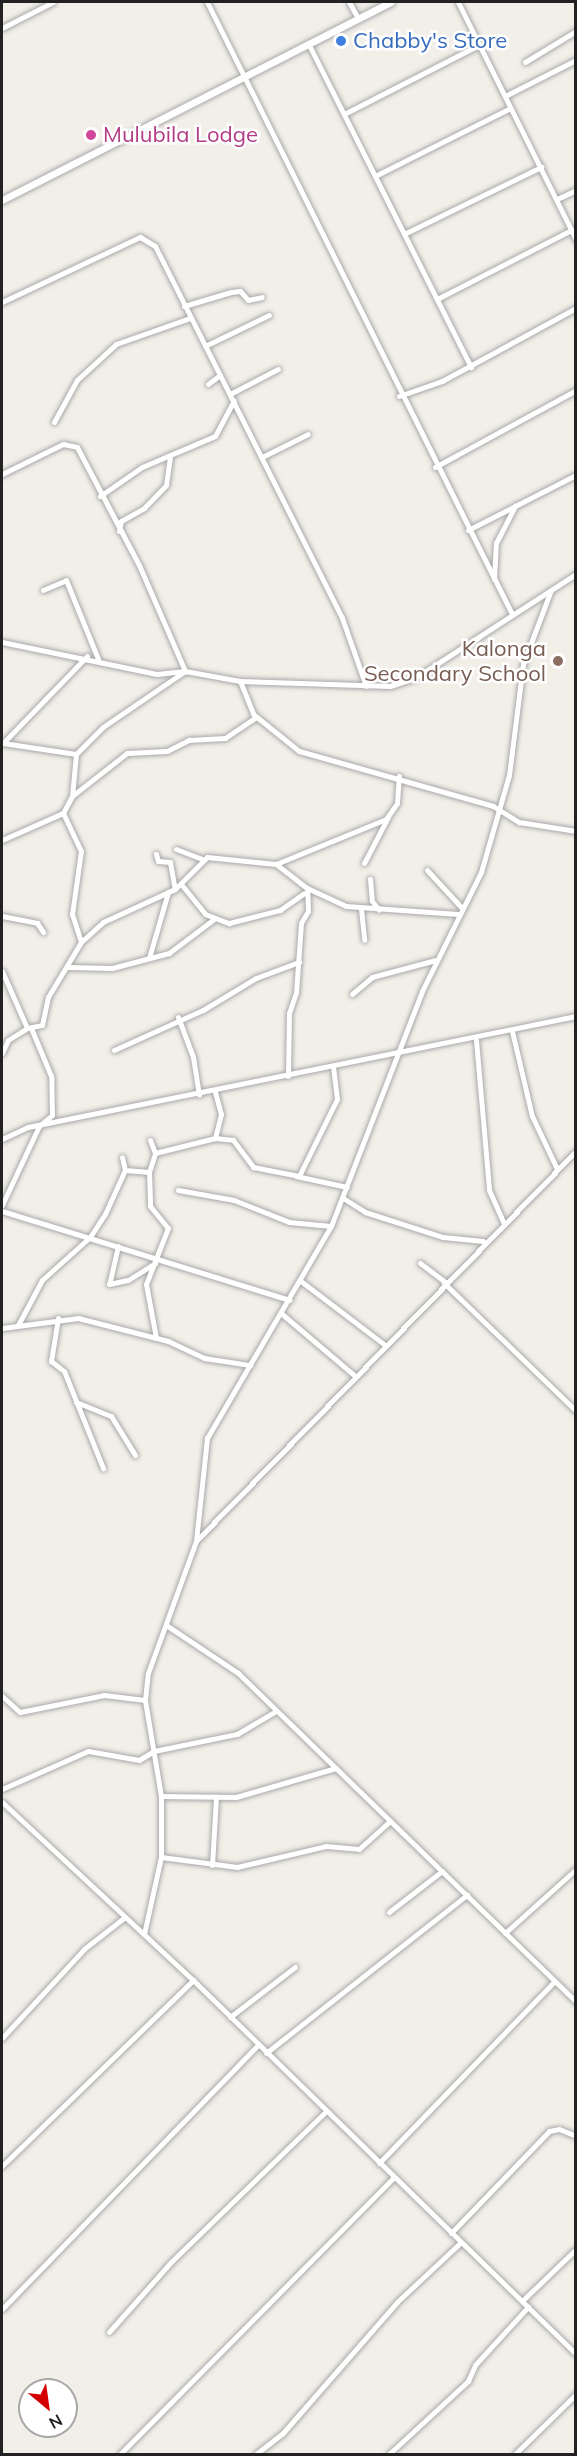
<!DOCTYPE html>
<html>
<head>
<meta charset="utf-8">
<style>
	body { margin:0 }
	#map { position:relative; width:577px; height:2456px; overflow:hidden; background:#f2efe9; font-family:Mulish,sans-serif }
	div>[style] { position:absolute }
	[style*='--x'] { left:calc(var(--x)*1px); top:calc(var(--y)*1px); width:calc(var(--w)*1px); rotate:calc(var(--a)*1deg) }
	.roads { filter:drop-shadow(0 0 2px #a9a9a9) drop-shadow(0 0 2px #a9a9a9) }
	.minor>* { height:5px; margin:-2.5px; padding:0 2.5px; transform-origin:2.5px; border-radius:2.5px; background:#fff }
	.tertiary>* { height:7px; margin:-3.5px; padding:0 3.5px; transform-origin:3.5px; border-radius:3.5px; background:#fff }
	.dots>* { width:16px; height:16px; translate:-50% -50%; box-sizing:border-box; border:3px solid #fff; border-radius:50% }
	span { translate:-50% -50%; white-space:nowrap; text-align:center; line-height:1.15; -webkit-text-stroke:5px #fff; paint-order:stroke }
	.shop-label { font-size:22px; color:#366cbe }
	.left { translate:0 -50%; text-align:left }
	.hotel-label { font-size:22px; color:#b23c85 }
	.education-label { font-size:22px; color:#785e54 }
	.right { translate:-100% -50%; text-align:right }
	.frame { position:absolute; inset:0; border:3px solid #222; pointer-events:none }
	.north { position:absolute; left:18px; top:2378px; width:60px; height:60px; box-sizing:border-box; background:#fff; border:2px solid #a7a7a7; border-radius:50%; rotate:151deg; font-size:16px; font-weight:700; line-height:24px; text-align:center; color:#222 }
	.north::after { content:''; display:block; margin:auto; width:21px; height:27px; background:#d40000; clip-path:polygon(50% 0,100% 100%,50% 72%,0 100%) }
</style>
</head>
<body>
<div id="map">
	<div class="roads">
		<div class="minor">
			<i style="--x:207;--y:2;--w:684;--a:63.51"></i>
			<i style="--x:349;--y:2;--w:18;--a:61"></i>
			<i style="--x:458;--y:2;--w:266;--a:63.6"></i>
			<i style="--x:2;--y:28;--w:57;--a:-27"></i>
			<i style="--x:308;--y:43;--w:363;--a:63.3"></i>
			<i style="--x:525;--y:62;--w:60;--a:-31.3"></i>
			<i style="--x:505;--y:96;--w:80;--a:-26.9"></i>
			<i style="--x:344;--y:114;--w:152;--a:-27.1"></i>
			<i style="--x:375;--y:176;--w:151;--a:-26.7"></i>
			<i style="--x:557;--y:199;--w:21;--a:-25"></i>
			<i style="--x:404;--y:234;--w:153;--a:-26.1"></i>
			<i style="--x:437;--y:299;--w:151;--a:-27.2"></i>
			<i style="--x:2;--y:302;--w:153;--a:-25.2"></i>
			<i style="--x:140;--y:237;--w:17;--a:31"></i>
			<i style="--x:155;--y:246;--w:416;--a:63.3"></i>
			<i style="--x:342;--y:618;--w:72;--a:70.6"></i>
			<i style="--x:184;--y:306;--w:49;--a:-16.6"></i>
			<i style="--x:231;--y:292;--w:9;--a:-6"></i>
			<i style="--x:240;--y:291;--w:12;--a:48"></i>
			<i style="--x:248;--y:300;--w:14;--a:-12"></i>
			<i style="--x:205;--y:346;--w:71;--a:-25.8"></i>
			<i style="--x:208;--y:384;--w:15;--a:-37"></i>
			<i style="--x:230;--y:394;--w:54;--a:-27.5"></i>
			<i style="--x:399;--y:396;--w:46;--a:-19.2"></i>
			<i style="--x:442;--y:381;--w:153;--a:-28.6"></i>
			<i style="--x:54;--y:422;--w:48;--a:-61.3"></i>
			<i style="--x:77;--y:380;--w:53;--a:-42.7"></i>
			<i style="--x:116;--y:344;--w:78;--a:-19.4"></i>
			<i style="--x:262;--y:457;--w:51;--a:-26.6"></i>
			<i style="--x:435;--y:467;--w:161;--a:-28.6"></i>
			<i style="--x:2;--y:474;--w:68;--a:-26.2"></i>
			<i style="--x:63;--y:444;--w:14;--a:12"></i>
			<i style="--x:77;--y:447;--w:133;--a:62.3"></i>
			<i style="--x:139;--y:565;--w:116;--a:66.5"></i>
			<i style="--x:185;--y:671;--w:99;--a:145.7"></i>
			<i style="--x:103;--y:727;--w:38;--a:135"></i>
			<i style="--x:76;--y:754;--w:74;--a:-171.4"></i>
			<i style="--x:100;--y:496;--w:51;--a:-34.6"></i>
			<i style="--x:142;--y:467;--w:79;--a:-23"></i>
			<i style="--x:215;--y:436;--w:40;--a:-62"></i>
			<i style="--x:468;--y:530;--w:121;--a:-27"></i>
			<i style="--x:119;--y:531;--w:10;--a:-79"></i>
			<i style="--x:121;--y:521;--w:26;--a:-29"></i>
			<i style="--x:144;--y:508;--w:32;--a:-46"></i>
			<i style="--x:166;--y:485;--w:29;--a:-82"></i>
			<i style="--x:494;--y:579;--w:36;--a:-87"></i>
			<i style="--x:496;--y:543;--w:42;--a:-62.8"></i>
			<i style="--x:43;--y:590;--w:25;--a:-23"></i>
			<i style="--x:66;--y:580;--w:85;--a:67.9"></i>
			<i style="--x:2;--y:642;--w:158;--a:11.7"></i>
			<i style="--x:157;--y:674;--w:28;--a:-6"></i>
			<i style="--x:185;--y:671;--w:56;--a:10.3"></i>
			<i style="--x:240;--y:681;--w:150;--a:1.9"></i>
			<i style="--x:390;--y:686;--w:26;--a:-18"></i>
			<i style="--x:415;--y:678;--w:192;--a:-32.9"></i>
			<i style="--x:240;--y:681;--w:35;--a:68"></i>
			<i style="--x:253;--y:714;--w:59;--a:38.8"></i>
			<i style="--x:299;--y:751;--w:202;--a:15.8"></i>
			<i style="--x:493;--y:806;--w:31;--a:32"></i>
			<i style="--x:519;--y:822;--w:58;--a:9"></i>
			<i style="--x:3;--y:743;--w:121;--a:-46"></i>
			<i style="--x:72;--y:796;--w:70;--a:-38"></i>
			<i style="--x:127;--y:753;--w:40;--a:-2.9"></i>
			<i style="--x:167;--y:751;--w:25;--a:-27"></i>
			<i style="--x:189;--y:740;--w:36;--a:-3"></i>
			<i style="--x:225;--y:738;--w:37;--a:-34"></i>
			<i style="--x:63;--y:813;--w:42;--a:64.7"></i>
			<i style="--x:81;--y:851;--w:64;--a:98.1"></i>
			<i style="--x:72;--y:914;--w:29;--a:72"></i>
			<i style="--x:2;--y:840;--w:67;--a:-23.9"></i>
			<i style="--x:63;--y:813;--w:19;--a:-62"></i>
			<i style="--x:72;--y:796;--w:42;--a:-84.6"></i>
			<i style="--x:176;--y:849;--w:30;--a:21"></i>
			<i style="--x:156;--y:854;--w:7;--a:74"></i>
			<i style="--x:158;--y:861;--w:12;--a:5"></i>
			<i style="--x:170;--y:862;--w:27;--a:80"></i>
			<i style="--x:364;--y:863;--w:52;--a:-62.4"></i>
			<i style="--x:276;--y:864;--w:39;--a:38"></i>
			<i style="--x:307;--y:888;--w:43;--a:24.8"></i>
			<i style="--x:346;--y:906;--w:112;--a:4.1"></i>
			<i style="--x:427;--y:870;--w:52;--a:47.4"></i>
			<i style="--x:370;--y:879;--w:22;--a:85"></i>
			<i style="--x:372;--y:901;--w:11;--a:52"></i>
			<i style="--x:181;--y:884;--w:38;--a:51"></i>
			<i style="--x:205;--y:914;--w:26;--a:21"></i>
			<i style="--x:229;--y:923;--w:53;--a:-14.3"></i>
			<i style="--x:280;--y:910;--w:29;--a:-35"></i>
			<i style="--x:361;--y:909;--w:31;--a:84"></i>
			<i style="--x:2;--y:916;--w:36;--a:11"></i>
			<i style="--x:37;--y:923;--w:11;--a:56"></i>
			<i style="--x:149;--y:958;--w:69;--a:-73.9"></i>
			<i style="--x:68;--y:967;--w:44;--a:1.3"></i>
			<i style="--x:112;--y:968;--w:59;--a:-14.7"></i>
			<i style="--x:169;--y:953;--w:56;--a:-37.1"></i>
			<i style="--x:2;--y:971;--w:62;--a:66.3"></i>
			<i style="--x:352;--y:994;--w:26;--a:-40"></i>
			<i style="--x:372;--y:977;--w:66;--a:-14.9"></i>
			<i style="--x:178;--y:1017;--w:43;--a:69.4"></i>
			<i style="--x:193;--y:1057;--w:38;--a:81"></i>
			<i style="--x:27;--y:1028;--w:15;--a:-11"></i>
			<i style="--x:42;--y:1025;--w:29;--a:-78"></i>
			<i style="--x:48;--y:997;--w:64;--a:-59"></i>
			<i style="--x:81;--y:942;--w:30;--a:-42"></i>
			<i style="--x:103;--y:922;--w:79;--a:-24.6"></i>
			<i style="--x:175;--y:889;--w:45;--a:-45"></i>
			<i style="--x:207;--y:857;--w:69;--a:5.8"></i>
			<i style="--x:276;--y:864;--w:119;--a:-22.2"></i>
			<i style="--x:386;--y:819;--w:19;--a:-55"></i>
			<i style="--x:397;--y:803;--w:27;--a:-86"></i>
			<i style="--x:512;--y:1031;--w:87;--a:76.8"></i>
			<i style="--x:532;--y:1116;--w:59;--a:64.7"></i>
			<i style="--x:476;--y:1040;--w:151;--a:85"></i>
			<i style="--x:489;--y:1190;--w:35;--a:66"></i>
			<i style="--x:114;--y:1050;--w:98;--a:-24.2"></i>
			<i style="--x:203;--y:1010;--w:62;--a:-31.1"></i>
			<i style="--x:256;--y:978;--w:46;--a:-20.4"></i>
			<i style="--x:2;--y:1053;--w:14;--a:-65"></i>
			<i style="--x:8;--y:1040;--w:22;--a:-32"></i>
			<i style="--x:288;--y:1076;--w:63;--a:-89.1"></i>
			<i style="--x:289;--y:1013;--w:21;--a:-71"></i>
			<i style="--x:296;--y:993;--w:70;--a:-85.9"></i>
			<i style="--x:301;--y:923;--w:14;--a:-60"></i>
			<i style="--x:308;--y:911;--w:23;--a:-92"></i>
			<i style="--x:215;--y:1092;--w:23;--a:75"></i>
			<i style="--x:221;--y:1114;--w:25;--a:104"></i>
			<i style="--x:215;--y:1138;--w:18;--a:6"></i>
			<i style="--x:233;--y:1140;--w:34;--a:53"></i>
			<i style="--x:253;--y:1167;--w:47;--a:11.1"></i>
			<i style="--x:299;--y:1176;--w:86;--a:-63.7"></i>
			<i style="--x:337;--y:1099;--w:32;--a:-97"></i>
			<i style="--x:2;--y:1139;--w:29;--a:-25"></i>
			<i style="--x:28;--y:1127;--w:559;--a:-11.45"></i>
			<i style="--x:150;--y:1140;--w:14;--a:69"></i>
			<i style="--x:125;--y:1170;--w:24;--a:5"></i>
			<i style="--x:149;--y:1172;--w:34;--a:88"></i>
			<i style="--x:150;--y:1206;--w:28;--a:51"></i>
			<i style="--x:168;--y:1228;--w:60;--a:111.4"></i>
			<i style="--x:146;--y:1284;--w:55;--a:79.5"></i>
			<i style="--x:149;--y:1172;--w:20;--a:-72"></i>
			<i style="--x:155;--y:1153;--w:62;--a:-14"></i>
			<i style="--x:296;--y:1176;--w:52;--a:12.2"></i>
			<i style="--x:178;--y:1190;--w:57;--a:10.1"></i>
			<i style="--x:234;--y:1200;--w:59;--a:21.8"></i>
			<i style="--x:289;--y:1222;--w:42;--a:5.4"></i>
			<i style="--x:343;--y:1198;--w:26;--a:32"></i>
			<i style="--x:365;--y:1212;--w:82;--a:17.8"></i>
			<i style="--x:443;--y:1237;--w:40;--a:5.7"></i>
			<i style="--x:2;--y:1205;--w:87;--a:-64.9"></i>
			<i style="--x:39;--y:1126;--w:17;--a:-40"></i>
			<i style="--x:52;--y:1115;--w:39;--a:-91"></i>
			<i style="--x:51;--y:1076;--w:52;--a:-112.6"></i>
			<i style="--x:2;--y:1211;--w:301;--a:17.2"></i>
			<i style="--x:118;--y:1246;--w:39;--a:103"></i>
			<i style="--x:109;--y:1284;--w:19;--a:-12"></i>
			<i style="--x:128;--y:1280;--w:32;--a:-32"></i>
			<i style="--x:420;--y:1263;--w:34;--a:37"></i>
			<i style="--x:302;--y:1282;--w:104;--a:37.2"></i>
			<i style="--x:444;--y:1283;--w:184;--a:44.1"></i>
			<i style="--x:282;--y:1314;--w:96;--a:40.3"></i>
			<i style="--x:58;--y:1318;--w:44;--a:99.2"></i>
			<i style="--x:51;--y:1361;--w:16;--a:38"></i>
			<i style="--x:64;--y:1371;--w:105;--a:68.1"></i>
			<i style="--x:18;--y:1325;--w:51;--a:-61.9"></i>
			<i style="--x:42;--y:1280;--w:64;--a:-41.9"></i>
			<i style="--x:90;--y:1237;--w:27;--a:-57"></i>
			<i style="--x:105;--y:1214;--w:48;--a:-65.6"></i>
			<i style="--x:125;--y:1170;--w:13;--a:-103"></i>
			<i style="--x:2;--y:1328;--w:77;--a:-7.5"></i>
			<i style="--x:78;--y:1318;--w:93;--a:14.3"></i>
			<i style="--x:168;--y:1341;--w:40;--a:25"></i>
			<i style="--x:204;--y:1358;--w:47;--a:8.7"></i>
			<i style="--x:76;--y:1402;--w:38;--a:22"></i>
			<i style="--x:111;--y:1416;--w:46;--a:58.4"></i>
			<i style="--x:197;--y:1540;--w:543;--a:-45.75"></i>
			<i style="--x:166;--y:1625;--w:87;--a:33.7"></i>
			<i style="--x:238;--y:1673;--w:472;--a:44.2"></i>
			<i style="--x:2;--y:1696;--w:24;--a:42"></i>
			<i style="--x:20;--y:1712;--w:86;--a:-11.4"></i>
			<i style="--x:104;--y:1695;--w:41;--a:7"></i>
			<i style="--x:2;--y:1789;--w:94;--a:-23.8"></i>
			<i style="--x:88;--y:1751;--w:52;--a:10"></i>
			<i style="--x:139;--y:1760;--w:17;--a:-31"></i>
			<i style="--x:154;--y:1751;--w:85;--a:-11.6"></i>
			<i style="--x:237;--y:1734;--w:45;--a:-30.5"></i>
			<i style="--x:161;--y:1796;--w:75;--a:0.8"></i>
			<i style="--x:236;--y:1797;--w:104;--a:-16.2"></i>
			<i style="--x:2;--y:1802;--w:261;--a:43"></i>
			<i style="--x:193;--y:1980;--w:535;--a:44.32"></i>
			<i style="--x:161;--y:1857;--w:77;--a:7.5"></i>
			<i style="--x:237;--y:1867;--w:91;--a:-13.3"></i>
			<i style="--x:326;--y:1846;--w:33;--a:5"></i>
			<i style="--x:359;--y:1849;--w:42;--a:-42.1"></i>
			<i style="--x:212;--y:1865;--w:67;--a:-86.6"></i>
			<i style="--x:389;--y:1912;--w:67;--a:-37.7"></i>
			<i style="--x:505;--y:1933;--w:96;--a:-42"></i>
			<i style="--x:144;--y:1934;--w:79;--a:-77.6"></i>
			<i style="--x:161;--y:1857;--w:61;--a:-90"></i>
			<i style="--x:161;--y:1796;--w:97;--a:-99.5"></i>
			<i style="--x:145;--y:1700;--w:27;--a:-84"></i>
			<i style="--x:148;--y:1673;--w:140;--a:-70"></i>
			<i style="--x:196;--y:1541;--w:104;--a:-83.9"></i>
			<i style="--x:207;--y:1438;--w:246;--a:-59.7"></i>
			<i style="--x:331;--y:1226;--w:252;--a:-68.8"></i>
			<i style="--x:422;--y:991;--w:133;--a:-63.6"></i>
			<i style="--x:481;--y:872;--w:101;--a:-73.9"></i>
			<i style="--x:509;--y:775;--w:112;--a:-82.8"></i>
			<i style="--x:523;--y:664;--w:79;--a:-69.3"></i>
			<i style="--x:230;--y:2017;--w:82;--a:-37.6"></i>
			<i style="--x:2;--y:2038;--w:121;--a:-47.3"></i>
			<i style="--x:84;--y:1949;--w:52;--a:-38"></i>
			<i style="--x:266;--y:2053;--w:256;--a:-38.2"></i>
			<i style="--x:379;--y:2163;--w:252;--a:-46"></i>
			<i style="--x:2;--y:2166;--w:267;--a:-44.2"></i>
			<i style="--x:451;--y:2233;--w:141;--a:-46.1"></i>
			<i style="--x:549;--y:2131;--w:10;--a:-11"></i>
			<i style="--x:559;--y:2129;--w:18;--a:22"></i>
			<i style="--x:522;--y:2301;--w:75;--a:-43.9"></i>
			<i style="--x:2;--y:2309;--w:368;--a:-45.9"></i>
			<i style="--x:109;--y:2332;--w:94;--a:-48.5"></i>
			<i style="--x:171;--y:2262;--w:214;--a:-44.2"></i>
			<i style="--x:120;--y:2454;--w:388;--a:-45.3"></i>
			<i style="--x:256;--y:2454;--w:33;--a:-38"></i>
			<i style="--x:282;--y:2434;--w:175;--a:-48.9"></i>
			<i style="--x:397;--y:2302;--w:86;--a:-43.1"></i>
			<i style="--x:389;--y:2454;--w:108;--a:-42.7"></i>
			<i style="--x:468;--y:2381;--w:17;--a:-66"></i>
			<i style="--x:475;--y:2365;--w:79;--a:-47.6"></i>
			<i style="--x:515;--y:2454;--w:86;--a:-44.5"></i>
		</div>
		<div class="tertiary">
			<i style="--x:2;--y:200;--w:436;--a:-27"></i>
		</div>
	</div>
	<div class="dots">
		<i style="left:341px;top:41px;background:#3f7fe0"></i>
		<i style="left:91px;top:135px;background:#d1479c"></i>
		<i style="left:558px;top:661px;background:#8d6e63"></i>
	</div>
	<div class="shop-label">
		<span class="left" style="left:353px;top:41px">Chabby's Store</span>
	</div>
	<div class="hotel-label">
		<span class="left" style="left:103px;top:135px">Mulubila Lodge</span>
	</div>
	<div class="education-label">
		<span class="right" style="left:546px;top:661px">Kalonga<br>Secondary School</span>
	</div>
	<div class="frame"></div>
	<div class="north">N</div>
</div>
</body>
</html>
